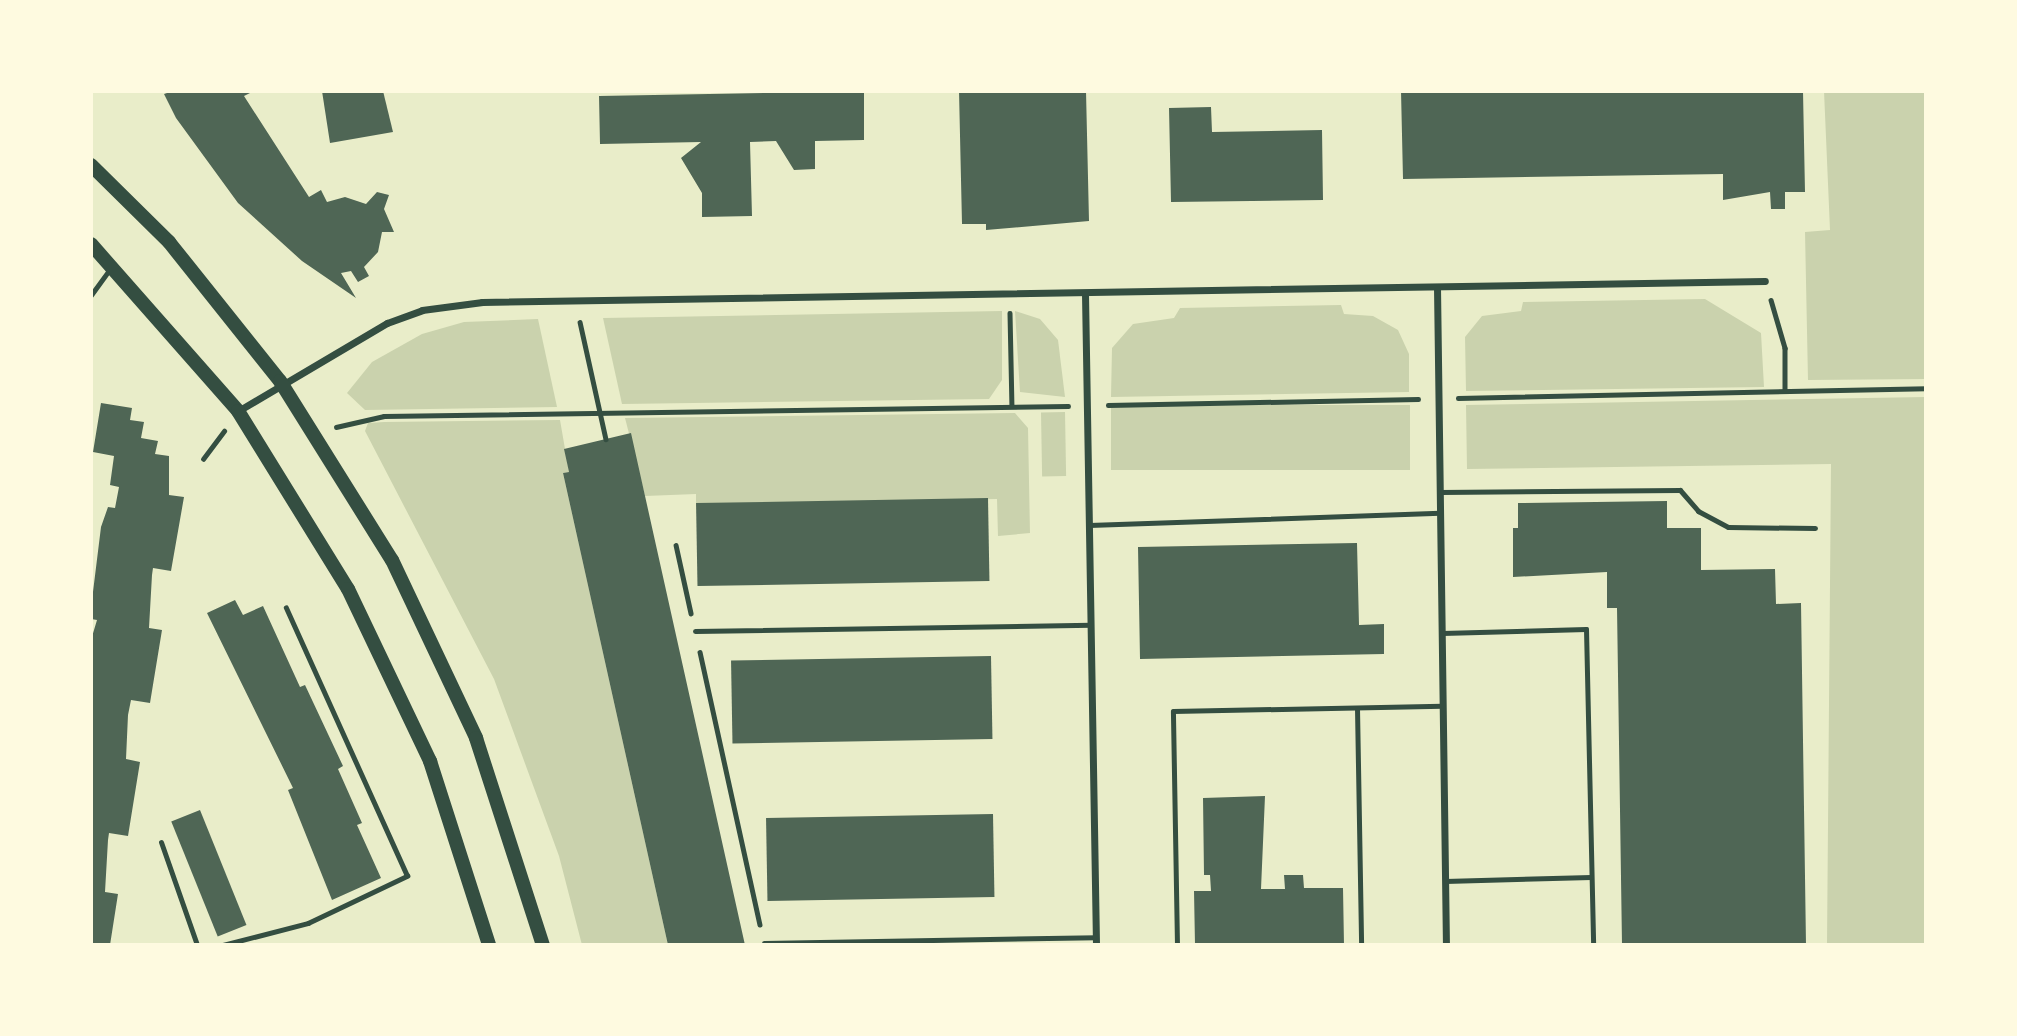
<!DOCTYPE html>
<html>
<head>
<meta charset="utf-8">
<style>
	body { margin:0 }
	#map { position:relative; width:2017px; height:1036px; overflow:hidden; background:#e9edc9; font-family:Mulish,sans-serif }
	div>[style] { position:absolute }
	[style*='--x'] { left:calc(var(--x)*1px); top:calc(var(--y)*1px); width:calc(var(--w)*1px); rotate:calc(var(--a)*1deg) }
	.green>* { inset:0; background:#cad2ad; transform-origin:0 0 }
	.building>* { inset:0; background:#4f6655; transform-origin:0 0 }
	.path>* { height:4.5px; margin:-2.25px; padding:0 2.25px; transform-origin:2.25px; border-radius:2.25px; background:#344e41 }
	.service>* { height:5px; margin:-2.5px; padding:0 2.5px; transform-origin:2.5px; border-radius:2.5px; background:#344e41 }
	.minor>* { height:7px; margin:-3.5px; padding:0 3.5px; transform-origin:3.5px; border-radius:3.5px; background:#344e41 }
	.secondary>* { height:14px; margin:-7px; padding:0 7px; transform-origin:7px; border-radius:7px; background:#344e41 }
	span { translate:-50% -50%; white-space:nowrap; text-align:center; line-height:1.15; -webkit-text-stroke:7px #fefae0; paint-order:stroke }
	.frame { position:absolute; inset:0; border:93px solid #fefae0; pointer-events:none }
</style>
</head>
<body>
<div id="map">
	<div class="green">
		<i style="clip-path:polygon(1824px 91px,1926px 91px,1926px 379px,1808px 380px,1805px 232px,1830px 230px)"></i>
		<i style="clip-path:polygon(1705px 299px,1761px 333px,1764px 387px,1466px 391px,1465px 337px,1482px 316px,1521px 311px,1523px 302px)"></i>
		<i style="clip-path:polygon(1341px 305px,1344px 314px,1373px 316px,1398px 330px,1409px 354px,1409px 392px,1111px 397px,1112px 348px,1133px 324px,1174px 318px,1180px 308px)"></i>
		<i style="clip-path:polygon(1002px 311px,1002px 380px,989px 399px,622px 404px,603px 318px)"></i>
		<i style="clip-path:polygon(1015px 311px,1040px 319px,1058px 340px,1065px 397px,1020px 392px)"></i>
		<i style="clip-path:polygon(538px 319px,557px 407px,365px 410px,347px 393px,372px 362px,422px 334px,464px 322px)"></i>
		<i style="clip-path:polygon(1926px 397px,1926px 945px,1827px 945px,1831px 464px,1467px 469px,1466px 405px)"></i>
		<i style="left:1410px;top:405px;width:65px;height:299px;rotate:90deg"></i>
		<i style="left:1065px;top:412px;width:64px;height:24px;rotate:89deg"></i>
		<i style="clip-path:polygon(1015px 413px,1028px 428px,1030px 533px,998px 536px,997px 499px,696px 504px,696px 494px,645px 496px,625px 418px)"></i>
		<i style="clip-path:polygon(560px 420px,569px 472px,563px 473px,668px 945px,582px 945px,559px 856px,494px 679px,365px 431px,368px 423px,384px 422px)"></i>
	</div>
	<div class="building">
		<i style="clip-path:polygon(173px 91px,254px 91px,244px 96px,309px 197px,321px 190px,327px 202px,345px 197px,366px 204px,377px 192px,389px 195px,384px 209px,394px 232px,382px 232px,378px 252px,364px 267px,369px 276px,358px 282px,351px 271px,341px 273px,356px 298px,302px 261px,238px 203px,176px 118px,164px 94px)"></i>
		<i style="clip-path:polygon(322px 91px,383px 91px,393px 132px,330px 143px)"></i>
		<i style="clip-path:polygon(864px 91px,864px 140px,815px 141px,815px 169px,794px 170px,776px 141px,750px 142px,752px 216px,702px 217px,702px 193px,681px 158px,701px 142px,600px 144px,599px 96px)"></i>
		<i style="clip-path:polygon(959px 91px,1086px 91px,1089px 221px,986px 230px,986px 224px,962px 224px)"></i>
		<i style="clip-path:polygon(1401px 91px,1803px 91px,1805px 192px,1785px 192px,1785px 209px,1771px 209px,1770px 192px,1723px 200px,1723px 174px,1403px 179px)"></i>
		<i style="clip-path:polygon(1211px 107px,1212px 132px,1322px 130px,1323px 200px,1171px 202px,1169px 108px)"></i>
		<i style="clip-path:polygon(101px 403px,132px 408px,130px 420px,144px 422px,141px 438px,158px 441px,155px 454px,169px 456px,169px 495px,184px 497px,171px 571px,153px 568px,152px 575px,149px 628px,162px 630px,150px 703px,131px 700px,128px 715px,126px 759px,140px 762px,128px 836px,109px 833px,108px 840px,105px 892px,118px 894px,110px 945px,91px 945px,91px 640px,97px 620px,91px 619px,91px 608px,101px 527px,108px 507px,115px 508px,119px 487px,110px 485px,114px 456px,93px 452px)"></i>
		<i style="clip-path:polygon(631px 433px,745px 945px,668px 945px,563px 473px,569px 472px,564px 449px)"></i>
		<i style="left:988px;top:498px;width:83px;height:292px;rotate:89deg"></i>
		<i style="clip-path:polygon(1667px 501px,1667px 528px,1701px 528px,1701px 570px,1775px 569px,1776px 604px,1801px 603px,1806px 945px,1622px 945px,1617px 608px,1607px 608px,1607px 572px,1513px 577px,1513px 528px,1518px 528px,1518px 503px)"></i>
		<i style="clip-path:polygon(1357px 543px,1359px 625px,1384px 624px,1384px 654px,1140px 659px,1138px 547px)"></i>
		<i style="clip-path:polygon(235px 600px,243px 615px,263px 606px,300px 687px,305px 685px,343px 766px,338px 769px,362px 823px,357px 825px,381px 878px,332px 900px,288px 790px,293px 788px,207px 613px)"></i>
		<i style="left:991px;top:656px;width:83px;height:260px;rotate:89deg"></i>
		<i style="clip-path:polygon(1265px 796px,1261px 889px,1285px 889px,1284px 875px,1303px 875px,1304px 888px,1343px 888px,1344px 945px,1195px 945px,1194px 891px,1211px 891px,1210px 875px,1204px 875px,1203px 798px)"></i>
		<i style="left:200px;top:810px;width:124px;height:31px;rotate:68deg"></i>
		<i style="left:993px;top:814px;width:83px;height:227px;rotate:89deg"></i>
	</div>
	<div class="path">
		<i style="--x:1771;--y:300;--w:50;--a:73.7"></i>
		<i style="--x:1785;--y:348;--w:43;--a:90"></i>
		<i style="--x:1010;--y:313;--w:93;--a:88.8"></i>
		<i style="--x:580;--y:322;--w:120;--a:77.5"></i>
		<i style="--x:1458;--y:398;--w:468;--a:-1.2"></i>
		<i style="--x:1108;--y:405;--w:310;--a:-1.1"></i>
		<i style="--x:336;--y:427;--w:49;--a:-12.9"></i>
		<i style="--x:384;--y:416;--w:684;--a:-0.84"></i>
		<i style="--x:203;--y:459;--w:35;--a:-53"></i>
		<i style="--x:676;--y:545;--w:70;--a:77.6"></i>
		<i style="--x:700;--y:652;--w:279;--a:77.6"></i>
		<i style="--x:223;--y:945;--w:88;--a:-14.5"></i>
		<i style="--x:308;--y:923;--w:110;--a:-25.4"></i>
		<i style="--x:407;--y:876;--w:294;--a:-114.3"></i>
	</div>
	<div class="service">
		<i style="--x:91;--y:295;--w:32;--a:-54"></i>
		<i style="--x:1440;--y:492;--w:240;--a:-0.5"></i>
		<i style="--x:1680;--y:490;--w:28;--a:49"></i>
		<i style="--x:1698;--y:511;--w:34;--a:28"></i>
		<i style="--x:1728;--y:527;--w:87;--a:0.7"></i>
		<i style="--x:1089;--y:525;--w:351;--a:-2"></i>
		<i style="--x:695;--y:631;--w:396;--a:-0.9"></i>
		<i style="--x:1442;--y:633;--w:144;--a:-1.6"></i>
		<i style="--x:1586;--y:629;--w:316;--a:88.7"></i>
		<i style="--x:1357;--y:708;--w:237;--a:89"></i>
		<i style="--x:161;--y:842;--w:109;--a:70.7"></i>
		<i style="--x:1445;--y:881;--w:146;--a:-1.6"></i>
		<i style="--x:764;--y:943;--w:332;--a:-1"></i>
		<i style="--x:1177;--y:945;--w:234;--a:-91"></i>
		<i style="--x:1173;--y:711;--w:269;--a:-1.1"></i>
	</div>
	<div class="minor">
		<i style="--x:1437;--y:287;--w:658;--a:89.22"></i>
		<i style="--x:1085;--y:294;--w:651;--a:89.03"></i>
		<i style="--x:238;--y:411;--w:173;--a:-30.6"></i>
		<i style="--x:387;--y:323;--w:37;--a:-20"></i>
		<i style="--x:422;--y:310;--w:61;--a:-7.6"></i>
		<i style="--x:482;--y:302;--w:1283;--a:-0.94"></i>
	</div>
	<div class="secondary">
		<i style="--x:91;--y:165;--w:110;--a:44.6"></i>
		<i style="--x:169;--y:242;--w:178;--a:51.4"></i>
		<i style="--x:280;--y:381;--w:211;--a:58"></i>
		<i style="--x:392;--y:560;--w:197;--a:64.7"></i>
		<i style="--x:476;--y:738;--w:218;--a:72.1"></i>
		<i style="--x:91;--y:244;--w:222;--a:48.6"></i>
		<i style="--x:238;--y:411;--w:209;--a:58.3"></i>
		<i style="--x:348;--y:589;--w:191;--a:64.5"></i>
		<i style="--x:430;--y:761;--w:193;--a:72.2"></i>
	</div>
	<div class="frame"></div>
</div>
</body>
</html>
